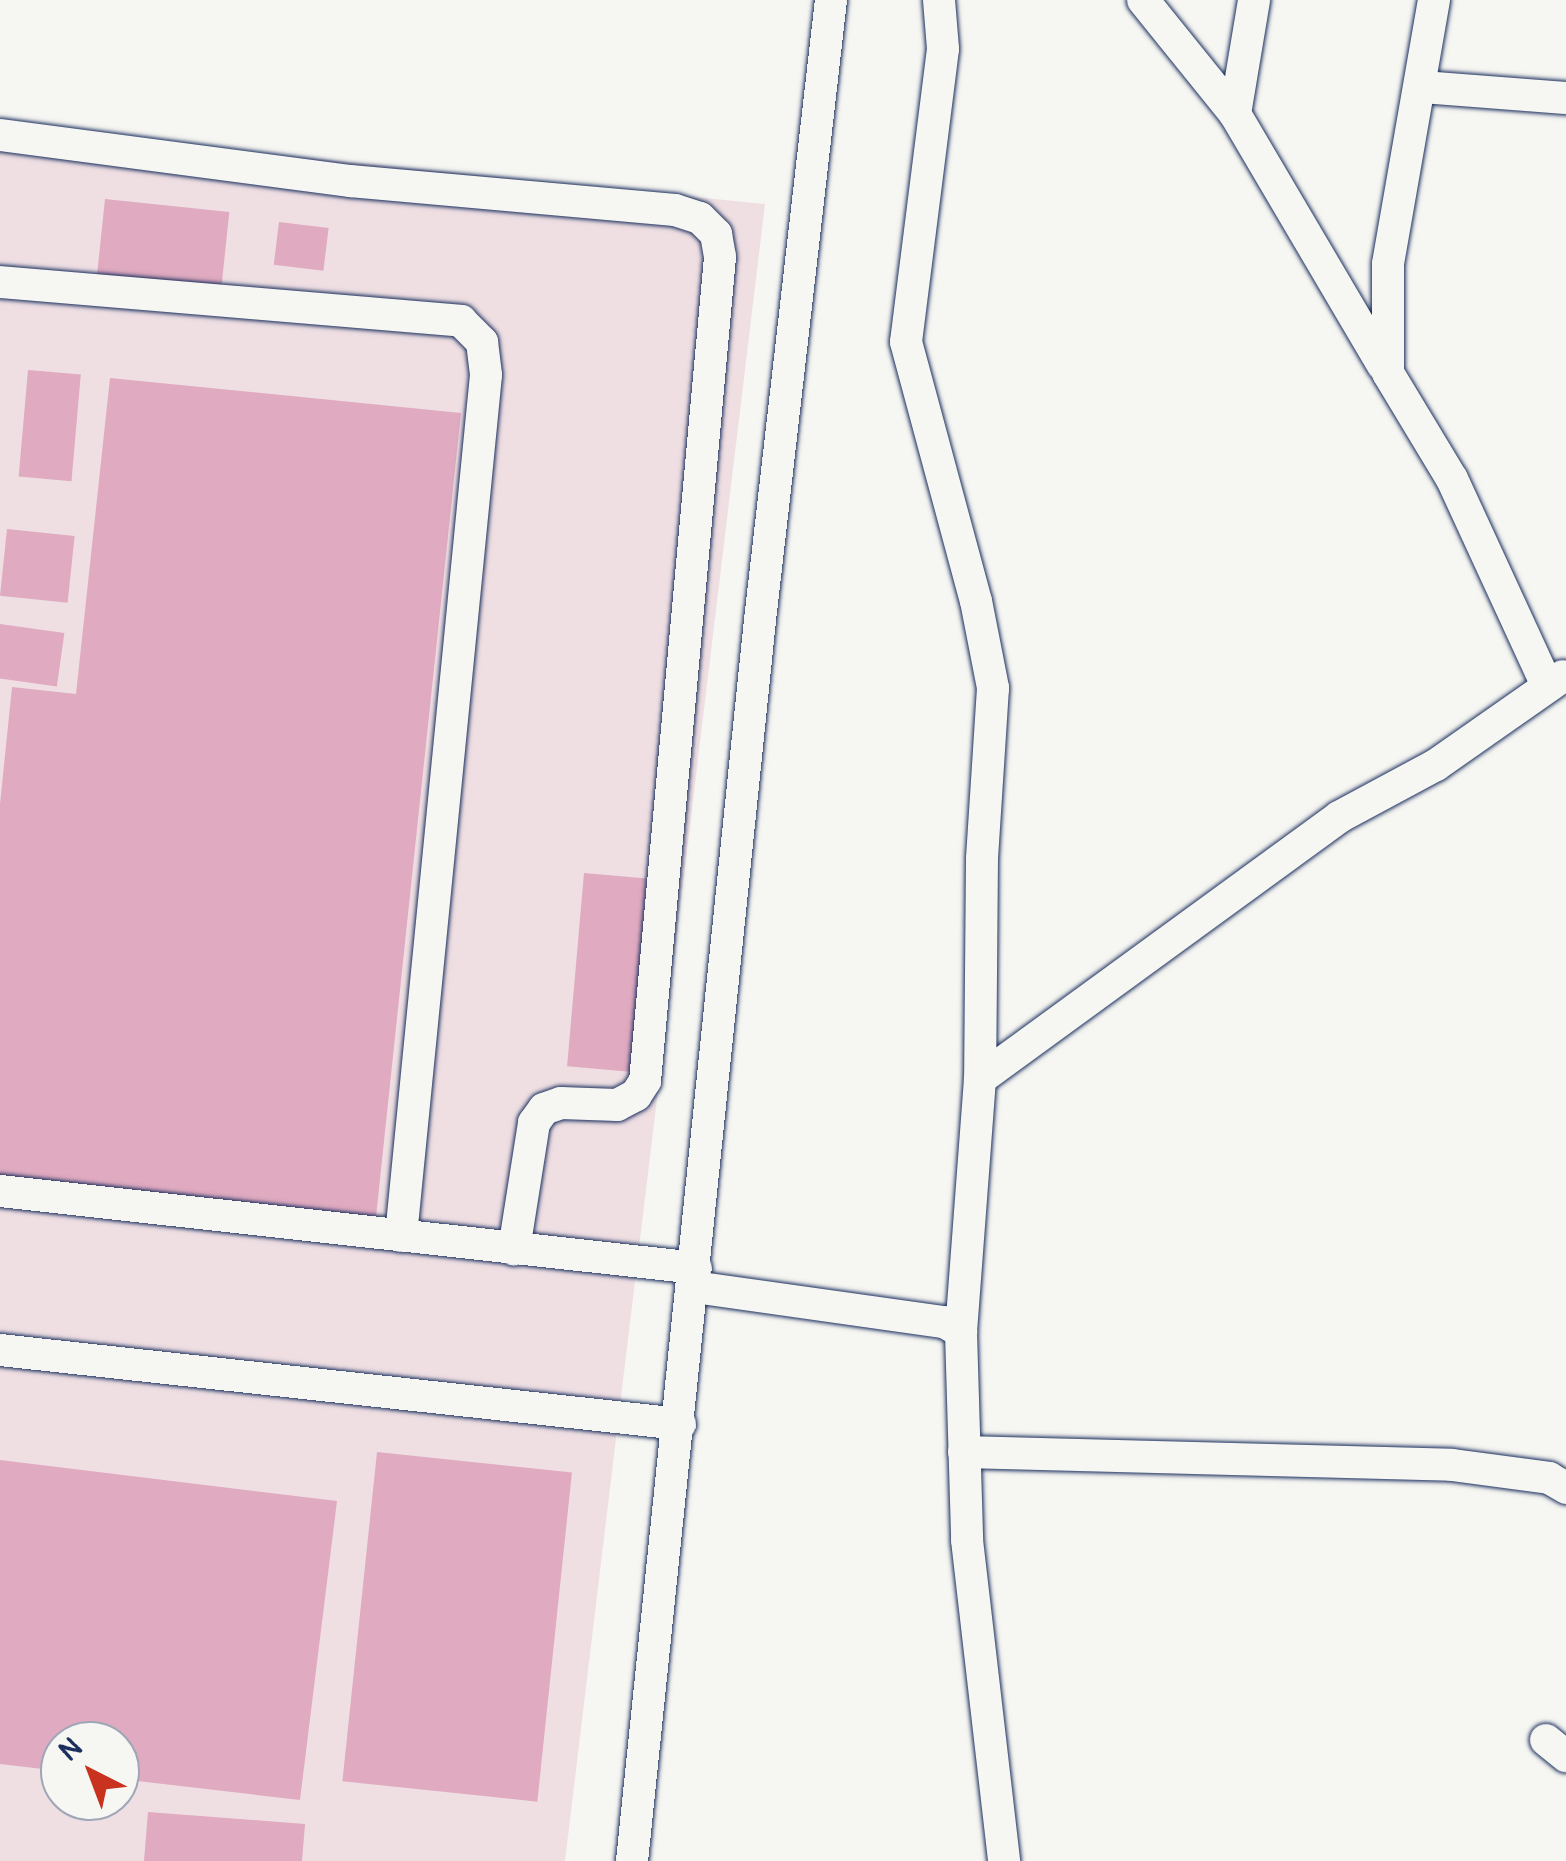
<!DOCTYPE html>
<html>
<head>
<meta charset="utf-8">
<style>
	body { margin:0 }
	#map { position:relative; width:1566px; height:1861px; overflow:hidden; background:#f6f6f2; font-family:Pangolin,sans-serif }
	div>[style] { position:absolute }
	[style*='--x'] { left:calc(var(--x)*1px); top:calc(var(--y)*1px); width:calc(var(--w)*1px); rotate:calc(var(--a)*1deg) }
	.built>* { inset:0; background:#efdfe3 }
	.building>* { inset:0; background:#e0aac0; transform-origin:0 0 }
	.roads { filter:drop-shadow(0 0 2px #1b2f5e) drop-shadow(0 0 2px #1b2f5e) }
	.minor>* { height:32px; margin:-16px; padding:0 16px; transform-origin:16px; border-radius:16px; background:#f6f6f2 }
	span { translate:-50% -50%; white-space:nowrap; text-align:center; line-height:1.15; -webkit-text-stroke:10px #f6f6f2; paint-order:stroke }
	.north { position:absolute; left:40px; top:1721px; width:100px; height:100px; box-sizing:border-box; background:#f6f6f2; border:2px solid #9ea6b7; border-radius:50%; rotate:318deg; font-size:28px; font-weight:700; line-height:40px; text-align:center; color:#1b2f5e }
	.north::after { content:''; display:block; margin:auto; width:35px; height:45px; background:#c8321e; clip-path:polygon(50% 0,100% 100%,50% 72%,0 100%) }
</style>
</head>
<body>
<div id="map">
	<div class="built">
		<i style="clip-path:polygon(evenodd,0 127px,765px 204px,565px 1861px,0 1861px,0 127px,60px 1741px,120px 1741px,120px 1801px,60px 1801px,60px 1741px)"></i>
	</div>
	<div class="building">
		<i style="left:105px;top:199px;width:125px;height:81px;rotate:6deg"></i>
		<i style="left:279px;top:222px;width:50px;height:43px;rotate:7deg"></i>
		<i style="left:28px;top:370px;width:53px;height:107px;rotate:5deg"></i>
		<i style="clip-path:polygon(110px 378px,461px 413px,376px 1217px,0 1180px,0 804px,12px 687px,76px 694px)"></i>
		<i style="left:7px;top:529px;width:68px;height:67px;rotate:6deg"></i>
		<i style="left:0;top:624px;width:65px;height:54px;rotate:8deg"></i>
		<i style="left:584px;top:873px;width:63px;height:194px;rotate:5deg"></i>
		<i style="left:377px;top:1452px;width:196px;height:331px;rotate:6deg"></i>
		<i style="clip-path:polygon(0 1460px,337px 1501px,300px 1800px,120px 1779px,120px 1741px,60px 1741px,60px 1771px,0 1764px)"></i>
		<i style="clip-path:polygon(148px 1812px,305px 1824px,302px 1861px,144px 1861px)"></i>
	</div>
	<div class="roads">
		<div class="minor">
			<i style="--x:939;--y:0;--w:49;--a:85.3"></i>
			<i style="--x:943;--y:49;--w:295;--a:97.2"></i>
			<i style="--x:906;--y:342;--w:268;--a:74.9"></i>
			<i style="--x:976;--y:601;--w:89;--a:78.9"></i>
			<i style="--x:993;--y:688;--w:171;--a:93.7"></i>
			<i style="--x:982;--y:859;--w:220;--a:90.5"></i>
			<i style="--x:980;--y:1079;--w:254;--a:94.3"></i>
			<i style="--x:961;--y:1332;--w:208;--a:88.3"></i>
			<i style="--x:967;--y:1540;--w:323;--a:83.4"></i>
			<i style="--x:1143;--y:0;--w:146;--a:51.1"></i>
			<i style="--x:1235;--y:114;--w:291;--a:59.5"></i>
			<i style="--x:1434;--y:0;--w:268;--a:99.9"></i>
			<i style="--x:1388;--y:264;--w:109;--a:90"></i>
			<i style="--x:1388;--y:373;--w:124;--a:58.9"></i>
			<i style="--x:1452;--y:479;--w:228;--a:65.3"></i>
			<i style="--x:1422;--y:87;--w:144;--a:4.4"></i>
			<i style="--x:1235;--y:114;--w:116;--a:-80.5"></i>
			<i style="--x:0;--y:135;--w:353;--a:7.5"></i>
			<i style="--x:350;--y:181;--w:326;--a:5.1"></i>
			<i style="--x:675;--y:210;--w:26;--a:18"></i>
			<i style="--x:700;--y:218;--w:23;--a:45"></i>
			<i style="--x:716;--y:234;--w:23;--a:80"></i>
			<i style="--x:720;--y:257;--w:827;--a:95.2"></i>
			<i style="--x:645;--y:1081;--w:17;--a:123"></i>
			<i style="--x:636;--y:1095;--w:21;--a:152"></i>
			<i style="--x:617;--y:1105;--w:56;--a:-178"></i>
			<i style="--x:561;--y:1103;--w:18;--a:161"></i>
			<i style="--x:544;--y:1109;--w:17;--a:126"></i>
			<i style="--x:534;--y:1123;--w:128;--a:99"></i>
			<i style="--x:0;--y:282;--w:463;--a:4.8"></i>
			<i style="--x:461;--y:321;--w:30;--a:45"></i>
			<i style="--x:482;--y:342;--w:33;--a:83"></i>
			<i style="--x:486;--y:375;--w:865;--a:95.64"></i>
			<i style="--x:980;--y:1079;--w:444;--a:-36.1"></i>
			<i style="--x:1339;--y:817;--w:110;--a:-28.2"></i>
			<i style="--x:1436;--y:765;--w:155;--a:-35"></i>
			<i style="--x:0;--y:1191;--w:700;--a:6.31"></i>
			<i style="--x:694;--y:1287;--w:252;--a:8"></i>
			<i style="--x:944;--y:1322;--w:20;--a:30"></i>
			<i style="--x:0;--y:1350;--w:684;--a:6.21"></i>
			<i style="--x:964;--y:1452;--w:488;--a:1.5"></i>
			<i style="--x:1452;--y:1465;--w:98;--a:7.6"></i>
			<i style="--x:1549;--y:1478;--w:20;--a:30"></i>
			<i style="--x:1546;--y:1740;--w:26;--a:39"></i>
			<i style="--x:632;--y:1861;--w:1248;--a:-84.11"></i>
			<i style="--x:760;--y:620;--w:624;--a:-83.47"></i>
		</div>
	</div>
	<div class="north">N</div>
</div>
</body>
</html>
